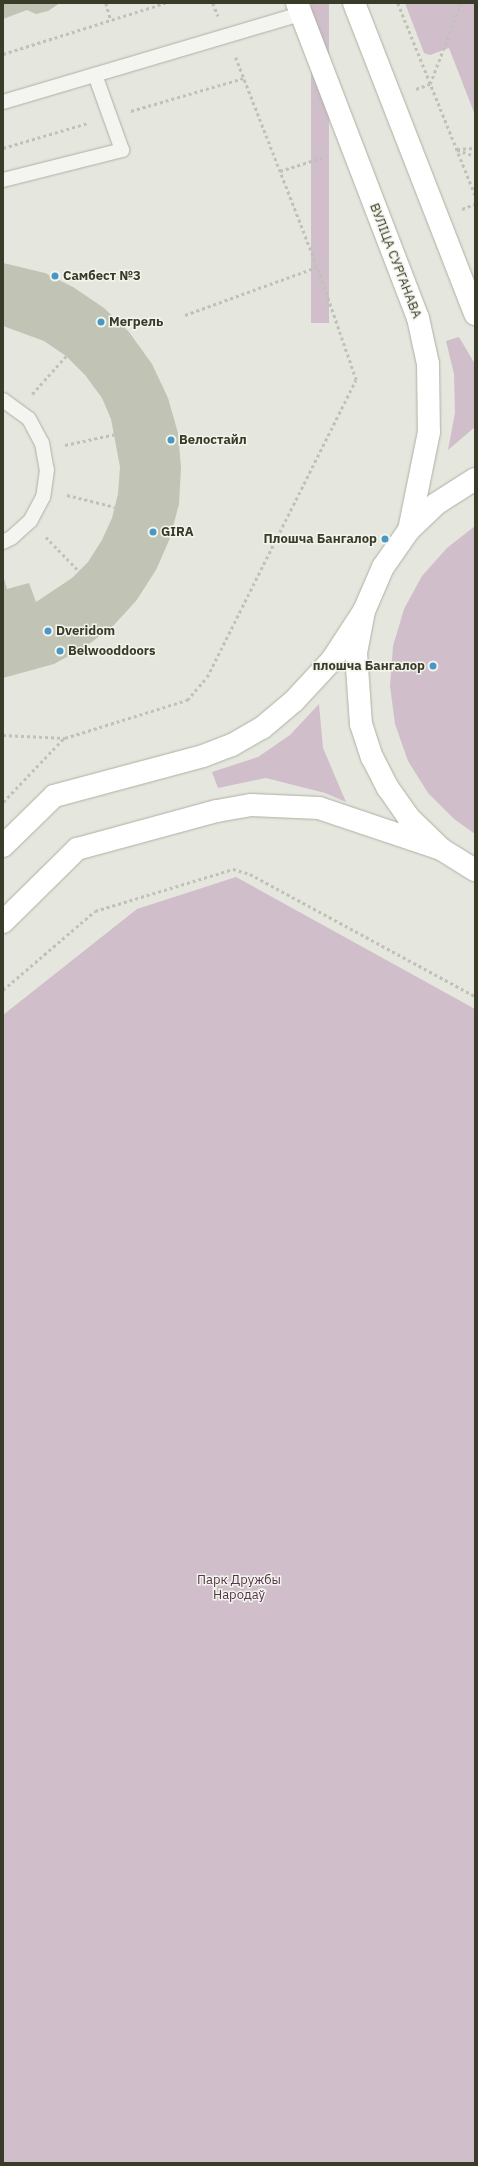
<!DOCTYPE html>
<html>
<head>
<meta charset="utf-8">
<style>
	body { margin:0 }
	#map { position:relative; width:478px; height:2166px; overflow:hidden; background:#e5e6dd; font-family:"IBM Plex Sans",sans-serif }
	div>[style] { position:absolute }
	[style*='--x'] { left:calc(var(--x)*1px); top:calc(var(--y)*1px); width:calc(var(--w)*1px); rotate:calc(var(--a)*1deg) }
	.green>* { inset:0; background:#d0bfcb; transform-origin:0 0 }
	.building>* { inset:0; background:#c1c3b5 }
	.path>* { height:2.5px; margin-top:-1.25px; transform-origin:0; background:repeating-linear-gradient(90deg,#c0c1b8 0 3px,transparent 0 6px) }
	.roads { filter:drop-shadow(0 0 1px #aeb0a3) drop-shadow(0 0 1px #aeb0a3) }
	.lane>* { height:14px; margin:-7px; padding:0 7px; transform-origin:7px; border-radius:7px; background:#f4f5f0 }
	.secondary>* { height:22px; margin:-11px; padding:0 11px; transform-origin:11px; border-radius:11px; background:#fff }
	.primary>* { height:22px; margin:-11px; padding:0 11px; transform-origin:11px; border-radius:11px; background:#fff }
	.dots>* { width:11px; height:11px; translate:-50% -50%; box-sizing:border-box; border:2px solid #f3f4ec; border-radius:50% }
	span { translate:-50% -50%; white-space:nowrap; text-align:center; line-height:1.15; -webkit-text-stroke:3px #f3f4ec; paint-order:stroke }
	.street-label { font-size:13px; color:#393c28 }
	.poi-label { font-size:13px; color:#393c28; font-weight:700 }
	.left { translate:0 -50%; text-align:left }
	.right { translate:-100% -50%; text-align:right }
	.park-label { font-size:13px; color:#57364c }
	.frame { position:absolute; inset:0; border:4px solid #393c28; pointer-events:none }
</style>
</head>
<body>
<div id="map">
	<div class="green">
		<i style="left:311px;top:3px;width:18px;height:320px"></i>
		<i style="clip-path:polygon(405px 3px,475px 3px,475px 115px,449px 48px,430px 55px,424px 53px)"></i>
		<i style="clip-path:polygon(459px 337px,475px 364px,475px 427px,448px 450px,455px 413px,454px 374px,446px 341px)"></i>
		<i style="clip-path:polygon(475px 526px,475px 834px,454px 819px,428px 793px,408px 761px,395px 724px,390px 686px,393px 646px,404px 609px,422px 576px,447px 548px)"></i>
		<i style="clip-path:polygon(319px 704px,323px 748px,346px 802px,325px 793px,266px 778px,218px 788px,212px 772px,258px 757px,290px 735px)"></i>
		<i style="clip-path:polygon(236px 877px,475px 1009px,475px 2163px,3px 2163px,3px 1015px,137px 909px)"></i>
	</div>
	<div class="building">
		<i style="clip-path:polygon(3px 3px,60px 3px,48px 11px,36px 14px,27px 10px,3px 19px)"></i>
		<i style="clip-path:polygon(3px 263px,45px 273px,73px 287px,104px 308px,129px 332px,152px 364px,168px 398px,178px 433px,181px 468px,179px 504px,170px 538px,156px 570px,136px 601px,113px 626px,85px 647px,54px 664px,3px 678px,3px 575px,7px 589px,29px 583px,36px 602px,72px 578px,88px 562px,102px 540px,112px 518px,118px 494px,120px 467px,111px 419px,102px 398px,85px 375px,66px 356px,44px 341px,3px 326px)"></i>
	</div>
	<div class="path">
		<i style="--x:106;--y:3;--w:18;--a:74"></i>
		<i style="--x:213;--y:3;--w:14;--a:69"></i>
		<i style="--x:398;--y:3;--w:207;--a:68.1"></i>
		<i style="--x:3;--y:54;--w:170;--a:-17.5"></i>
		<i style="--x:416;--y:89;--w:15;--a:-20"></i>
		<i style="--x:430;--y:84;--w:87;--a:-69.1"></i>
		<i style="--x:131;--y:111;--w:118;--a:-16.3"></i>
		<i style="--x:3;--y:148;--w:89;--a:-16.4"></i>
		<i style="--x:457;--y:149;--w:18;--a:-3"></i>
		<i style="--x:457;--y:150;--w:19;--a:18"></i>
		<i style="--x:280;--y:171;--w:49;--a:-17.7"></i>
		<i style="--x:462;--y:209;--w:14;--a:-21"></i>
		<i style="--x:185;--y:315;--w:140;--a:-20"></i>
		<i style="--x:32;--y:394;--w:51;--a:-48.2"></i>
		<i style="--x:65;--y:445;--w:52;--a:-12.2"></i>
		<i style="--x:67;--y:495;--w:49;--a:14"></i>
		<i style="--x:46;--y:537;--w:47;--a:45.9"></i>
		<i style="--x:3;--y:735;--w:62;--a:2.8"></i>
		<i style="--x:65;--y:738;--w:128;--a:-17.3"></i>
		<i style="--x:187;--y:700;--w:30;--a:-49"></i>
		<i style="--x:207;--y:677;--w:332;--a:-63.4"></i>
		<i style="--x:356;--y:380;--w:120;--a:-109"></i>
		<i style="--x:317;--y:267;--w:225;--a:-111.3"></i>
		<i style="--x:3;--y:802;--w:88;--a:-46.4"></i>
		<i style="--x:3;--y:990;--w:121;--a:-40.7"></i>
		<i style="--x:95;--y:911;--w:144;--a:-16.9"></i>
		<i style="--x:233;--y:869;--w:18;--a:16"></i>
		<i style="--x:250;--y:874;--w:256;--a:28.5"></i>
	</div>
	<div class="roads">
		<div class="lane">
			<i style="--x:3;--y:102;--w:311;--a:-16.5"></i>
			<i style="--x:3;--y:180;--w:123;--a:-14.1"></i>
			<i style="--x:122;--y:150;--w:80;--a:-109.8"></i>
			<i style="--x:3;--y:400;--w:32;--a:36"></i>
			<i style="--x:29;--y:419;--w:27;--a:62"></i>
			<i style="--x:42;--y:443;--w:27;--a:80"></i>
			<i style="--x:47;--y:470;--w:27;--a:98"></i>
			<i style="--x:43;--y:497;--w:27;--a:118"></i>
			<i style="--x:30;--y:521;--w:25;--a:138"></i>
			<i style="--x:11;--y:538;--w:9;--a:153"></i>
		</div>
		<div class="secondary">
			<i style="--x:3;--y:846;--w:71;--a:-44.4"></i>
			<i style="--x:54;--y:796;--w:154;--a:-15"></i>
			<i style="--x:203;--y:756;--w:31;--a:-21"></i>
			<i style="--x:232;--y:745;--w:34;--a:-30"></i>
			<i style="--x:262;--y:728;--w:42;--a:-40.2"></i>
			<i style="--x:294;--y:701;--w:56;--a:-47.2"></i>
			<i style="--x:332;--y:660;--w:59;--a:-56.9"></i>
			<i style="--x:3;--y:922;--w:104;--a:-44.6"></i>
			<i style="--x:77;--y:849;--w:145;--a:-15.2"></i>
			<i style="--x:217;--y:811;--w:35;--a:-10"></i>
			<i style="--x:251;--y:805;--w:68;--a:2.5"></i>
			<i style="--x:319;--y:808;--w:129;--a:18.6"></i>
		</div>
		<div class="primary">
			<i style="--x:297;--y:3;--w:337;--a:69"></i>
			<i style="--x:418;--y:318;--w:47;--a:77.7"></i>
			<i style="--x:428;--y:364;--w:68;--a:89.2"></i>
			<i style="--x:429;--y:432;--w:100;--a:101.5"></i>
			<i style="--x:354;--y:3;--w:334;--a:68.7"></i>
			<i style="--x:475;--y:479;--w:46;--a:147.3"></i>
			<i style="--x:436;--y:504;--w:37;--a:136"></i>
			<i style="--x:409;--y:530;--w:45;--a:125.1"></i>
			<i style="--x:383;--y:567;--w:48;--a:113.4"></i>
			<i style="--x:364;--y:611;--w:43;--a:100.8"></i>
			<i style="--x:356;--y:653;--w:71;--a:86"></i>
			<i style="--x:361;--y:724;--w:35;--a:72"></i>
			<i style="--x:372;--y:757;--w:35;--a:63"></i>
			<i style="--x:388;--y:788;--w:35;--a:55"></i>
			<i style="--x:408;--y:817;--w:46;--a:44.1"></i>
			<i style="--x:441;--y:849;--w:40;--a:32"></i>
		</div>
	</div>
	<div class="dots">
		<i style="left:55px;top:276px;background:#4898c6"></i>
		<i style="left:101px;top:322px;background:#4898c6"></i>
		<i style="left:171px;top:440px;background:#4898c6"></i>
		<i style="left:153px;top:532px;background:#4898c6"></i>
		<i style="left:385px;top:539px;background:#4898c6"></i>
		<i style="left:48px;top:631px;background:#4898c6"></i>
		<i style="left:60px;top:651px;background:#4898c6"></i>
		<i style="left:433px;top:666px;background:#4898c6"></i>
	</div>
	<div class="street-label">
		<span style="left:395px;top:261px;rotate:69deg">ВУЛІЦА СУРГАНАВА</span>
	</div>
	<div class="poi-label">
		<span class="left" style="left:63px;top:276px">Самбест №3</span>
		<span class="left" style="left:109px;top:322px">Мегрель</span>
		<span class="left" style="left:179px;top:440px">Велостайл</span>
		<span class="left" style="left:161px;top:532px">GIRA</span>
		<span class="right" style="left:377px;top:539px">Плошча Бангалор</span>
		<span class="left" style="left:56px;top:631px">Dveridom</span>
		<span class="left" style="left:68px;top:651px">Belwooddoors</span>
		<span class="right" style="left:425px;top:666px">плошча Бангалор</span>
	</div>
	<div class="park-label">
		<span style="left:239px;top:1588px">Парк Дружбы<br>Народаў</span>
	</div>
	<div class="frame"></div>
</div>
</body>
</html>
